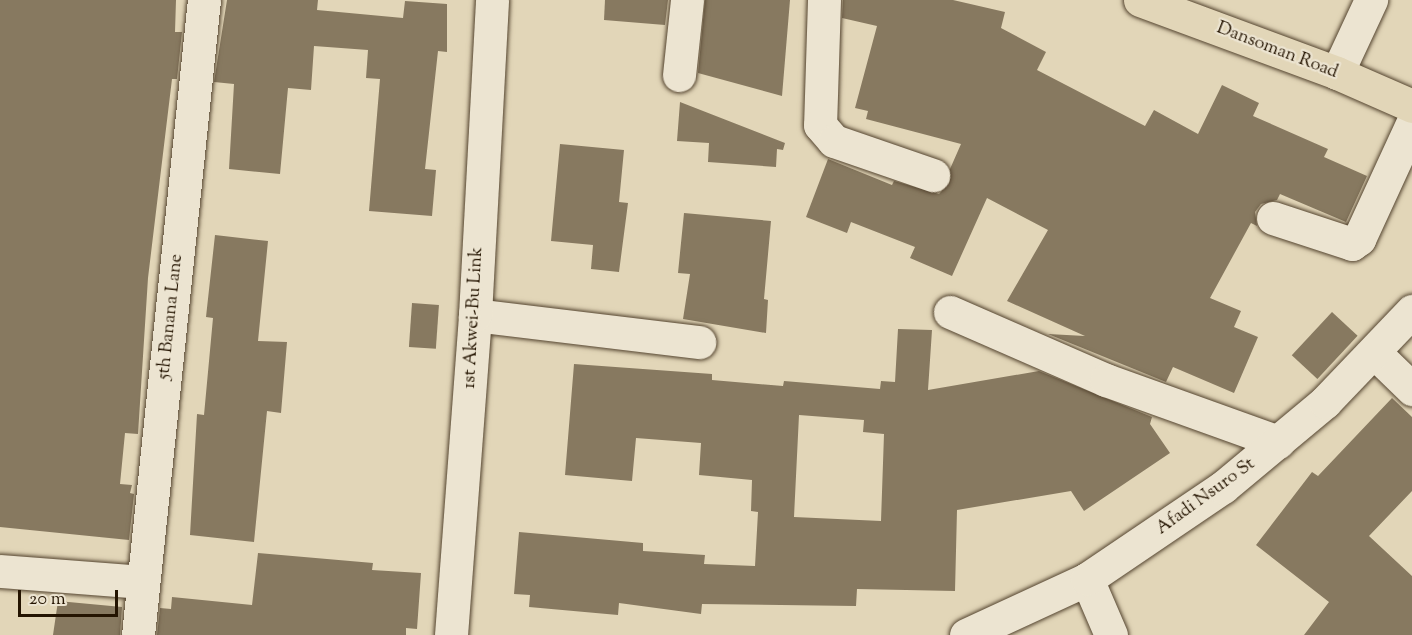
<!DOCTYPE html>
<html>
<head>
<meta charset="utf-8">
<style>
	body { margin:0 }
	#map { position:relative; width:1412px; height:635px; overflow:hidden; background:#e2d6b8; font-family:"Sorts Mill Goudy",serif }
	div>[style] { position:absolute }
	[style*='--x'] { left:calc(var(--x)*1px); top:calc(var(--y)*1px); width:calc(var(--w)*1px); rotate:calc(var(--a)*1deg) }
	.building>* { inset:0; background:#877960; transform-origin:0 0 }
	.roads { filter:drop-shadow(0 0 2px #54442f) drop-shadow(0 0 2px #54442f) }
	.minor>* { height:33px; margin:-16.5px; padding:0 16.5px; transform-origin:16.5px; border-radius:16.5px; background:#ece4d1 }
	.major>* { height:33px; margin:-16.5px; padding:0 16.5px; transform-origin:16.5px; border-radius:16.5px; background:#e2d6b8 }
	span { translate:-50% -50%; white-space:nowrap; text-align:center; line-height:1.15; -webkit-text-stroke:4.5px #ece4d1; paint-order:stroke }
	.street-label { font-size:18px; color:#241401 }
	.scale { position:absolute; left:18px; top:590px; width:100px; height:27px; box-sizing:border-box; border:3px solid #241401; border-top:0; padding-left:8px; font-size:18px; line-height:21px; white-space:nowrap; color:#241401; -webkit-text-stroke:4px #ece4d1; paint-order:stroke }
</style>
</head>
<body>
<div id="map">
	<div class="building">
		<i style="clip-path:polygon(0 0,176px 0,175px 32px,182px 32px,177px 79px,172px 79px,148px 278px,138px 434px,125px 433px,120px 484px,132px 485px,130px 493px,134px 494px,129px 540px,0 527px)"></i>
		<i style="clip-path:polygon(227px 0,318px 0,317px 10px,403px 18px,405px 1px,447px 4px,447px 52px,438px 51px,425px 169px,436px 170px,432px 216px,369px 211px,380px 79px,366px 78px,368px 50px,314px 46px,311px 90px,288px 88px,280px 174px,229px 169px,234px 84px,214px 82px)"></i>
		<i style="clip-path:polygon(605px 0,668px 0,665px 25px,604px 20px)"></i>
		<i style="clip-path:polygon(705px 0,790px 0,782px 96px,698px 73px)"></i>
		<i style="clip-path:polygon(843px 0,953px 0,1005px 12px,1001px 28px,1046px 52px,1037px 70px,1145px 126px,1154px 110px,1198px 134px,1222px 85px,1259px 103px,1253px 116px,1328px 149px,1324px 157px,1367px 176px,1346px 222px,1280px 194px,1277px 200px,1261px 204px,1255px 212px,1257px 226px,1251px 223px,1210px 298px,1241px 311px,1234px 327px,1258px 337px,1234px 393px,1173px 367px,1166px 382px,1048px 334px,1085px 336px,1007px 301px,1048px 230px,987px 198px,952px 276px,910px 258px,915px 247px,851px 222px,847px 233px,806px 217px,828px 159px,892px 185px,894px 181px,939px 194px,950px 182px,950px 169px,961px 144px,866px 119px,868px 111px,855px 108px,877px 26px,842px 18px)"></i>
		<i style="clip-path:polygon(680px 102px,785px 143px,783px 150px,777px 149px,776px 167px,708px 162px,709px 143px,677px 141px)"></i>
		<i style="clip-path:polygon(560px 144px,624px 150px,619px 202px,628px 203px,619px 272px,591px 269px,593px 245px,551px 241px)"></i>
		<i style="clip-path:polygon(684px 213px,771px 221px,764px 299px,768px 300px,766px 333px,683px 319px,690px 274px,678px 273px)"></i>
		<i style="clip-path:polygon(215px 235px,268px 241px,258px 341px,287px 342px,281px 413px,267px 411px,254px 542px,190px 535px,197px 414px,204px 415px,213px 318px,206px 317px)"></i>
		<i style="left:412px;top:303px;width:27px;height:44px;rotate:4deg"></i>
		<i style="left:1332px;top:312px;width:35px;height:59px;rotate:43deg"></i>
		<i style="clip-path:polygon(evenodd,898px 329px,932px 330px,928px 390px,1039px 371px,1152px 417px,1150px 424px,1170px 453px,1084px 511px,1071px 491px,957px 510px,955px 591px,857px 589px,856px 606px,702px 604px,701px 614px,619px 603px,618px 615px,529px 607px,530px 595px,514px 594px,519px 532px,643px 543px,643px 551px,705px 555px,704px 564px,755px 566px,758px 512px,751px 511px,752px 480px,699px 475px,701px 443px,636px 438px,632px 481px,565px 475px,574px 364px,712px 374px,712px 380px,783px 386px,784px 381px,880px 389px,881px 381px,895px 382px,898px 329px,799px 415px,864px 420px,863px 432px,884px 434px,881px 521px,794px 517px,799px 415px)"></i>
		<i style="clip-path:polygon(1392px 398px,1412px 417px,1412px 491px,1369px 536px,1412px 576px,1412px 635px,1304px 635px,1329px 602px,1256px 545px,1312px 472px,1318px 476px)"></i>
		<i style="clip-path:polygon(258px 553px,373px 563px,372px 570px,421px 573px,417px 629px,406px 628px,406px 635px,157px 635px,160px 608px,171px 609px,172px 597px,252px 605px)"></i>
		<i style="clip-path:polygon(58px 601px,122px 607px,120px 635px,53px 635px)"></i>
	</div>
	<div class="roads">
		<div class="minor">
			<i style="--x:824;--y:0;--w:125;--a:91.8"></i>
			<i style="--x:820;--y:125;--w:21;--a:49"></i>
			<i style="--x:834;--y:141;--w:105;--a:19"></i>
			<i style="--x:1337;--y:73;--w:81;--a:-65"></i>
			<i style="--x:679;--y:75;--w:75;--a:-83.9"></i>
			<i style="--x:1273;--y:218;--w:83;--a:18.2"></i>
			<i style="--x:1352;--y:244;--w:9;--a:-36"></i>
			<i style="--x:1359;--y:239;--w:127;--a:-65.3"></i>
			<i style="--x:950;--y:312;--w:170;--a:23.6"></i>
			<i style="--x:1106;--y:380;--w:183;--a:19.8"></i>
			<i style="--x:475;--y:315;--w:226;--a:6.9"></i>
			<i style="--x:1375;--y:353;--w:52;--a:44.2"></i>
			<i style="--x:0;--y:571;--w:143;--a:4.4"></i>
			<i style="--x:1087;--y:579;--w:61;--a:66.8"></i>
			<i style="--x:138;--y:635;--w:638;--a:-84.07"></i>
			<i style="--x:451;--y:635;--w:321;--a:-85.7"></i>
			<i style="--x:475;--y:315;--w:315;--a:-86.9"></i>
			<i style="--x:966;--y:635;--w:133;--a:-24.8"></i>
			<i style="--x:1087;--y:579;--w:164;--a:-34.1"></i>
			<i style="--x:1223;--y:487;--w:133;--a:-39.8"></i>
			<i style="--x:1325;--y:402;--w:126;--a:-46.3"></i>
		</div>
		<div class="major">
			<i style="--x:1140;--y:0;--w:210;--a:20.3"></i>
			<i style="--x:1337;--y:73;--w:82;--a:23.7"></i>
		</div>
	</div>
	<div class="street-label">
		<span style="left:1277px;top:51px;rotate:21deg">Dansoman Road</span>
		<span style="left:171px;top:317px;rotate:-84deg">5th Banana Lane</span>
		<span style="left:474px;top:318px;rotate:-87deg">1st Akwei-Bu Link</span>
		<span style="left:1206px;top:497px;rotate:-36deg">Afadi Nsuro St</span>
	</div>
	<div class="scale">20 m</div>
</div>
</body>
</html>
